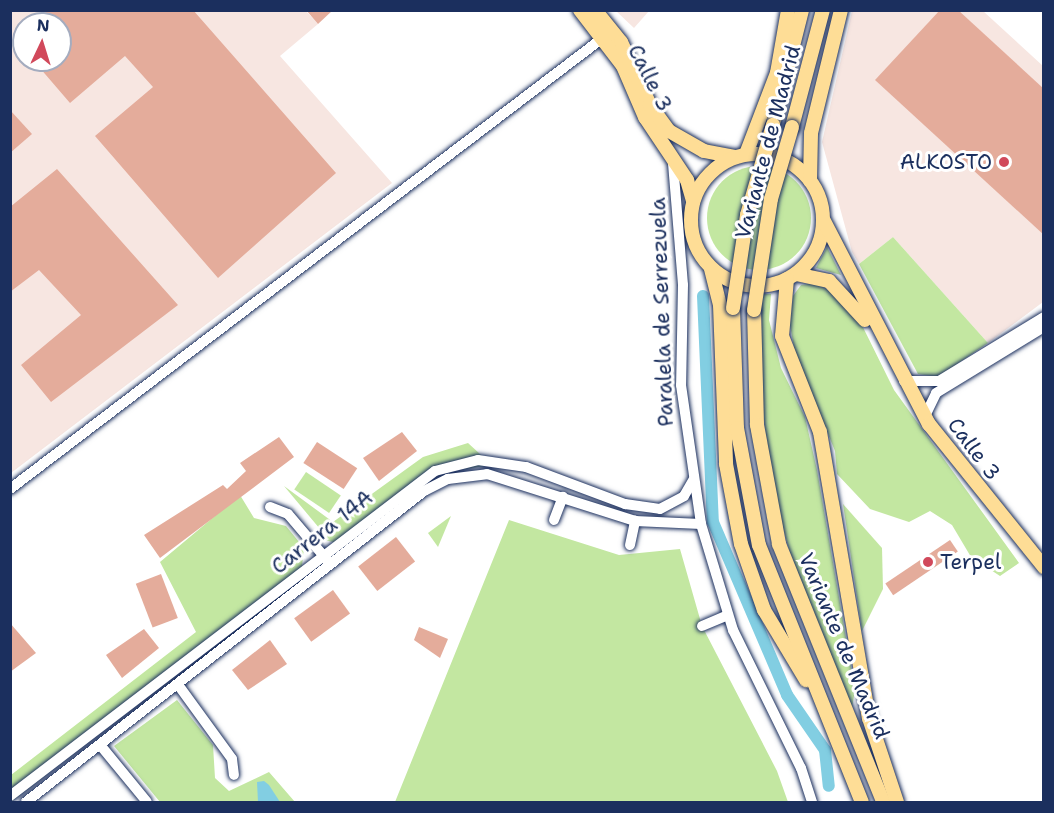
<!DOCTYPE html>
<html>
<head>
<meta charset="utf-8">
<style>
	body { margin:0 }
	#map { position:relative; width:1054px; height:813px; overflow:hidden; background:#fff; font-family:"Shantell Sans",sans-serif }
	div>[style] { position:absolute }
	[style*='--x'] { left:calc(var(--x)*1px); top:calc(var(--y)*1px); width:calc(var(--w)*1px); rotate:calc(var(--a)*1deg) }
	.built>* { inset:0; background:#f7e6e1 }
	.green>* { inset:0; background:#c3e7a1; transform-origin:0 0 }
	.round { border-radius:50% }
	.water>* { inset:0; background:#82cee2 }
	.canal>* { height:12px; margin:-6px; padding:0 6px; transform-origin:6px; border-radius:6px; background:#82cee2 }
	.building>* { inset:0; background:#e4ac9b; transform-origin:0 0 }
	.roads { filter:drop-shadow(0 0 2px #1b2f5e) drop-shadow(0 0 2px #1b2f5e) }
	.minor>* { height:10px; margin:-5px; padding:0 5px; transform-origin:5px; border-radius:5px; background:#fff }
	.major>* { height:14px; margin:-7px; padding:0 7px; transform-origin:7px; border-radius:7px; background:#fedd96 }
	.major>.ring { margin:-7px; padding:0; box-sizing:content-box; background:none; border:14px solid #fedd96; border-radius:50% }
	.bridges { filter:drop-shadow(0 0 2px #1b2f5e) drop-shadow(0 0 2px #1b2f5e) }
	.major-bridge>* { height:14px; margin:-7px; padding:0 7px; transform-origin:7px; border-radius:7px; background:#fedd96 }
	.dots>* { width:16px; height:16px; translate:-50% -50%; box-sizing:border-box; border:3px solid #fff; border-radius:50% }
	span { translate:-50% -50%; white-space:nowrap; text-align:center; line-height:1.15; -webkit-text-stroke:6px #fff; paint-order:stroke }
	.street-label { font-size:21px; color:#1b2f5e }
	.poi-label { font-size:21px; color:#1b2f5e }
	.right { translate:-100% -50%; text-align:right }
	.left { translate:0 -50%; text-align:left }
	.frame { position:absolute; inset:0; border:12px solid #1b2f5e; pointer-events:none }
	.north { position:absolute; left:12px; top:12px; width:60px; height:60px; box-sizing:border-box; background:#fff; border:2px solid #a4acbf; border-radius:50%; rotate:4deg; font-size:16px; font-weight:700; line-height:24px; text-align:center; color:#1b2f5e }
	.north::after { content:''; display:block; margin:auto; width:21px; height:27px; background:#d1495b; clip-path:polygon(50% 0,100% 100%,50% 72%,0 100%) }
</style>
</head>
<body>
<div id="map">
	<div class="built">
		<i style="clip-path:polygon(evenodd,266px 10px,306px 11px,318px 24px,280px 56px,392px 183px,11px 473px,11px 11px,266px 10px,24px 24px,60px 24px,60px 60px,24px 60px,24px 24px)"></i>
		<i style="clip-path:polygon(616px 11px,649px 11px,634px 28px)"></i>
		<i style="clip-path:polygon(852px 11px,983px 11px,1043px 66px,1043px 302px,988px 343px,893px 237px,859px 264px,852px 252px,822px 142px)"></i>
	</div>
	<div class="green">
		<i class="round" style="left:707px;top:166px;width:104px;height:104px"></i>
		<i style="clip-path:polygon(893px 237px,988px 343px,938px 377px,918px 374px,859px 264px)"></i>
		<i style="clip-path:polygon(827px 247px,841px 275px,816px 268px)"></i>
		<i style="clip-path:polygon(816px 283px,852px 305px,894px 390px,1019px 563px,1000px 576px,971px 557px,952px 525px,930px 511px,909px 522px,870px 509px,837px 474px,835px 451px,795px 353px,790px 325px,793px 296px,801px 285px)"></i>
		<i style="clip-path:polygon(762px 294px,771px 294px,769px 320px,781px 368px,805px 417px,817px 470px,855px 690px,852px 708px,790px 553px,772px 487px,760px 385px)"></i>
		<i style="clip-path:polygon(468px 443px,492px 465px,444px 472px,415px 488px,339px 552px,333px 542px,320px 539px,325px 535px,284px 486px,333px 522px,423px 457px)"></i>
		<i style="left:306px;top:472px;width:42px;height:21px;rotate:34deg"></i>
		<i style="clip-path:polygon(240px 495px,254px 518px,286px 526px,304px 548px,302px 566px,309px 573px,11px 802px,11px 775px,196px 632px,160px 562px)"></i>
		<i style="clip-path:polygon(843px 504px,882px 548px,883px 589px,862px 631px)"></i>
		<i style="clip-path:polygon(451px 516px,438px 547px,428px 533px)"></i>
		<i style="clip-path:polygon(509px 520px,619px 555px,680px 549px,702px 626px,777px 771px,788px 802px,395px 802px)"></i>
		<i style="clip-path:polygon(177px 700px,213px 745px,215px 778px,229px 791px,269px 772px,295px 802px,160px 802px,114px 746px)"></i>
	</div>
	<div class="water">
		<i style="clip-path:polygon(264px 781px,269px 785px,280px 802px,258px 802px,257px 782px)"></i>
	</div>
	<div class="canal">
		<i style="--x:703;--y:296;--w:226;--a:87.5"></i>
		<i style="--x:713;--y:522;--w:188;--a:66.8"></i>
		<i style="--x:787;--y:695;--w:67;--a:55.4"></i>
		<i style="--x:825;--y:750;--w:36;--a:84"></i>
	</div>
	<div class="building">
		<i style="clip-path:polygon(48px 10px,193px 10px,336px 173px,218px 278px,95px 136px,153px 87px,125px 56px,70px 103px,33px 60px,60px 60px,60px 24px,33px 24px)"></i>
		<i style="clip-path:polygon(306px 10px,333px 10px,318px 24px)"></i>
		<i style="clip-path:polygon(940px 10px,958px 10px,1044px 89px,1044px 235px,875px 80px)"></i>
		<i style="clip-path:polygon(10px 110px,32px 134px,10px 153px)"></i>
		<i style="clip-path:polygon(57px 169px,178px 305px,51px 402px,21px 365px,81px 315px,39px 270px,10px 292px,10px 207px)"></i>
		<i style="clip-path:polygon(402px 432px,417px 451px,379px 481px,363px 458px)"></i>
		<i style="clip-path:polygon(279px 437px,294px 457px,160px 558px,144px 535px,223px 485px,227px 489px,246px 471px,240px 463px)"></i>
		<i style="left:317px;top:442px;width:48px;height:25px;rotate:33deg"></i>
		<i style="left:396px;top:537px;width:31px;height:48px;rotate:52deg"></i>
		<i style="left:950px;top:540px;width:14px;height:78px;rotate:56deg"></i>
		<i style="left:161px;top:574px;width:47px;height:27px;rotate:69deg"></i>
		<i style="left:333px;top:590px;width:29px;height:48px;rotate:54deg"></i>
		<i style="clip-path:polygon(10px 623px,36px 653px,10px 672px)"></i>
		<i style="clip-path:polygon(419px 627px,448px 639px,440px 658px,414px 640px)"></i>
		<i style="clip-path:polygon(144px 629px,159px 648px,122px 678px,106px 655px)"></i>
		<i style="clip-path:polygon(270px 640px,287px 664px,248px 690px,232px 670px)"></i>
	</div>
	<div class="roads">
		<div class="minor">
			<i style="--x:673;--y:163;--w:122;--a:85.3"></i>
			<i style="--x:683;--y:285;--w:100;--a:91.1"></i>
			<i style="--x:681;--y:385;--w:140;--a:81.8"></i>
			<i style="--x:701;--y:524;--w:111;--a:73.2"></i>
			<i style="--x:733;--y:630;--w:154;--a:63.8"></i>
			<i style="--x:801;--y:768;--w:36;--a:72"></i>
			<i style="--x:904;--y:381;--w:35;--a:0"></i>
			<i style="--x:939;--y:381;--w:123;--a:-31.4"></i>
			<i style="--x:925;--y:416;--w:25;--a:-64"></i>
			<i style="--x:936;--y:393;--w:127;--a:-31.4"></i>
			<i style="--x:10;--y:489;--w:746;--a:-37.27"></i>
			<i style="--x:270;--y:507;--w:19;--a:21"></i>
			<i style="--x:288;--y:514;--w:62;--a:49.6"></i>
			<i style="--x:554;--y:520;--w:25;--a:-69"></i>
			<i style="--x:630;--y:545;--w:25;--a:-78"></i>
			<i style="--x:702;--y:626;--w:28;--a:-23"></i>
			<i style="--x:179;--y:686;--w:90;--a:54"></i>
			<i style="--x:232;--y:759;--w:16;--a:83"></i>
			<i style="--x:101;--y:746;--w:72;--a:50.6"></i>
			<i style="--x:10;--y:796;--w:535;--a:-37.41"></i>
			<i style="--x:435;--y:471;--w:44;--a:-14.3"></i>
			<i style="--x:478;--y:460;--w:49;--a:8.3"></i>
			<i style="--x:526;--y:467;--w:106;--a:20.5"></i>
			<i style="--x:625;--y:504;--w:35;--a:8"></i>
			<i style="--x:660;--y:509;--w:27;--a:-28"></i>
			<i style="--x:684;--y:496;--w:20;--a:-60"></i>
			<i style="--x:26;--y:802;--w:505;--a:-38"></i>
			<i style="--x:424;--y:491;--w:27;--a:-27"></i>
			<i style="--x:448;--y:479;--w:39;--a:-7"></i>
			<i style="--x:487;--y:474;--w:155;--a:17.6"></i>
			<i style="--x:635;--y:521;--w:66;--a:2.6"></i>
		</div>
		<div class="major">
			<i style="--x:580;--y:10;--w:71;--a:52.5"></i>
			<i style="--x:623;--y:66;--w:56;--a:66.7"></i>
			<i style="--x:645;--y:117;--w:76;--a:56.3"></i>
			<i style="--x:687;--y:180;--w:22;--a:74"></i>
			<i style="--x:595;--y:10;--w:41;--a:50.9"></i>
			<i style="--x:621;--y:42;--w:69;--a:65.3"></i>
			<i style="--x:650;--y:105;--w:32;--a:54"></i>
			<i style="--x:669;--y:131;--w:40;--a:29.7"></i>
			<i style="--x:704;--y:151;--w:31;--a:11"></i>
			<i style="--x:773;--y:125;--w:119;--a:-75.8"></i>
			<i style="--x:792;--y:127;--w:121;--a:-75.2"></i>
			<i class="ring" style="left:691px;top:154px;width:118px;height:118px"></i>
			<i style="--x:746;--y:154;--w:87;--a:-69.1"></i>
			<i style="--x:777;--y:73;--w:64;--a:-80.1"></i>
			<i style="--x:810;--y:181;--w:48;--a:-88.8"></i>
			<i style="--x:811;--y:133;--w:127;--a:-76.3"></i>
			<i style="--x:824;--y:221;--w:229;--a:62.7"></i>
			<i style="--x:929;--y:424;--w:184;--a:51.2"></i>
			<i style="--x:711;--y:269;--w:37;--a:76"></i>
			<i style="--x:720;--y:305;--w:159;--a:87.8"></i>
			<i style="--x:726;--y:464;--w:81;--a:79.4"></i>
			<i style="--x:741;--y:544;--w:70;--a:70.8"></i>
			<i style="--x:764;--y:610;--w:82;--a:59"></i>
			<i style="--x:796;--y:274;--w:34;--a:12"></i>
			<i style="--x:829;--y:281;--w:53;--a:47.3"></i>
			<i style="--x:787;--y:279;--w:57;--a:95"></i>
			<i style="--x:782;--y:336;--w:103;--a:68.4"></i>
			<i style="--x:820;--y:432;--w:290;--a:80.3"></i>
			<i style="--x:869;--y:718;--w:89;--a:71.6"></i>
			<i style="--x:733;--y:308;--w:120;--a:88.1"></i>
			<i style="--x:737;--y:428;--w:119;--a:79.4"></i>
			<i style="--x:759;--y:545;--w:277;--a:68.2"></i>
			<i style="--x:754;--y:310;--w:115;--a:88.5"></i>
			<i style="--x:757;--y:425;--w:121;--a:79.5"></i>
			<i style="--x:779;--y:544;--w:278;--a:68"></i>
		</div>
	</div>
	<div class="bridges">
		<div class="major-bridge">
			<i style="--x:733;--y:308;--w:94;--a:-81.4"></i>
			<i style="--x:747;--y:215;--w:94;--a:-73.9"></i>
			<i style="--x:754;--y:310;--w:112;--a:-81.3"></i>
			<i style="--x:771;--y:199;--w:75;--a:-73.7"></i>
		</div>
	</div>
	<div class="dots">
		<i style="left:1004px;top:162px;background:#d1495b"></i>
		<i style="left:928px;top:562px;background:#d1495b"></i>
	</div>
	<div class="street-label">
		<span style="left:650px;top:78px;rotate:63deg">Calle 3</span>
		<span style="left:768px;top:142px;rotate:-75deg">Variante de Madrid</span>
		<span style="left:662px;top:312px;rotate:-92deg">Paralela de Serrezuela</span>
		<span style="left:974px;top:449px;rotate:53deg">Calle 3</span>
		<span style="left:322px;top:532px;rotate:-38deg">Carrera 14A</span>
		<span style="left:844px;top:646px;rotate:67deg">Variante de Madrid</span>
	</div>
	<div class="poi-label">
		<span class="right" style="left:992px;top:162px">ALKOSTO</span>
		<span class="left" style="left:940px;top:562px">Terpel</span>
	</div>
	<div class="frame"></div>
	<div class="north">N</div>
</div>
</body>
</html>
